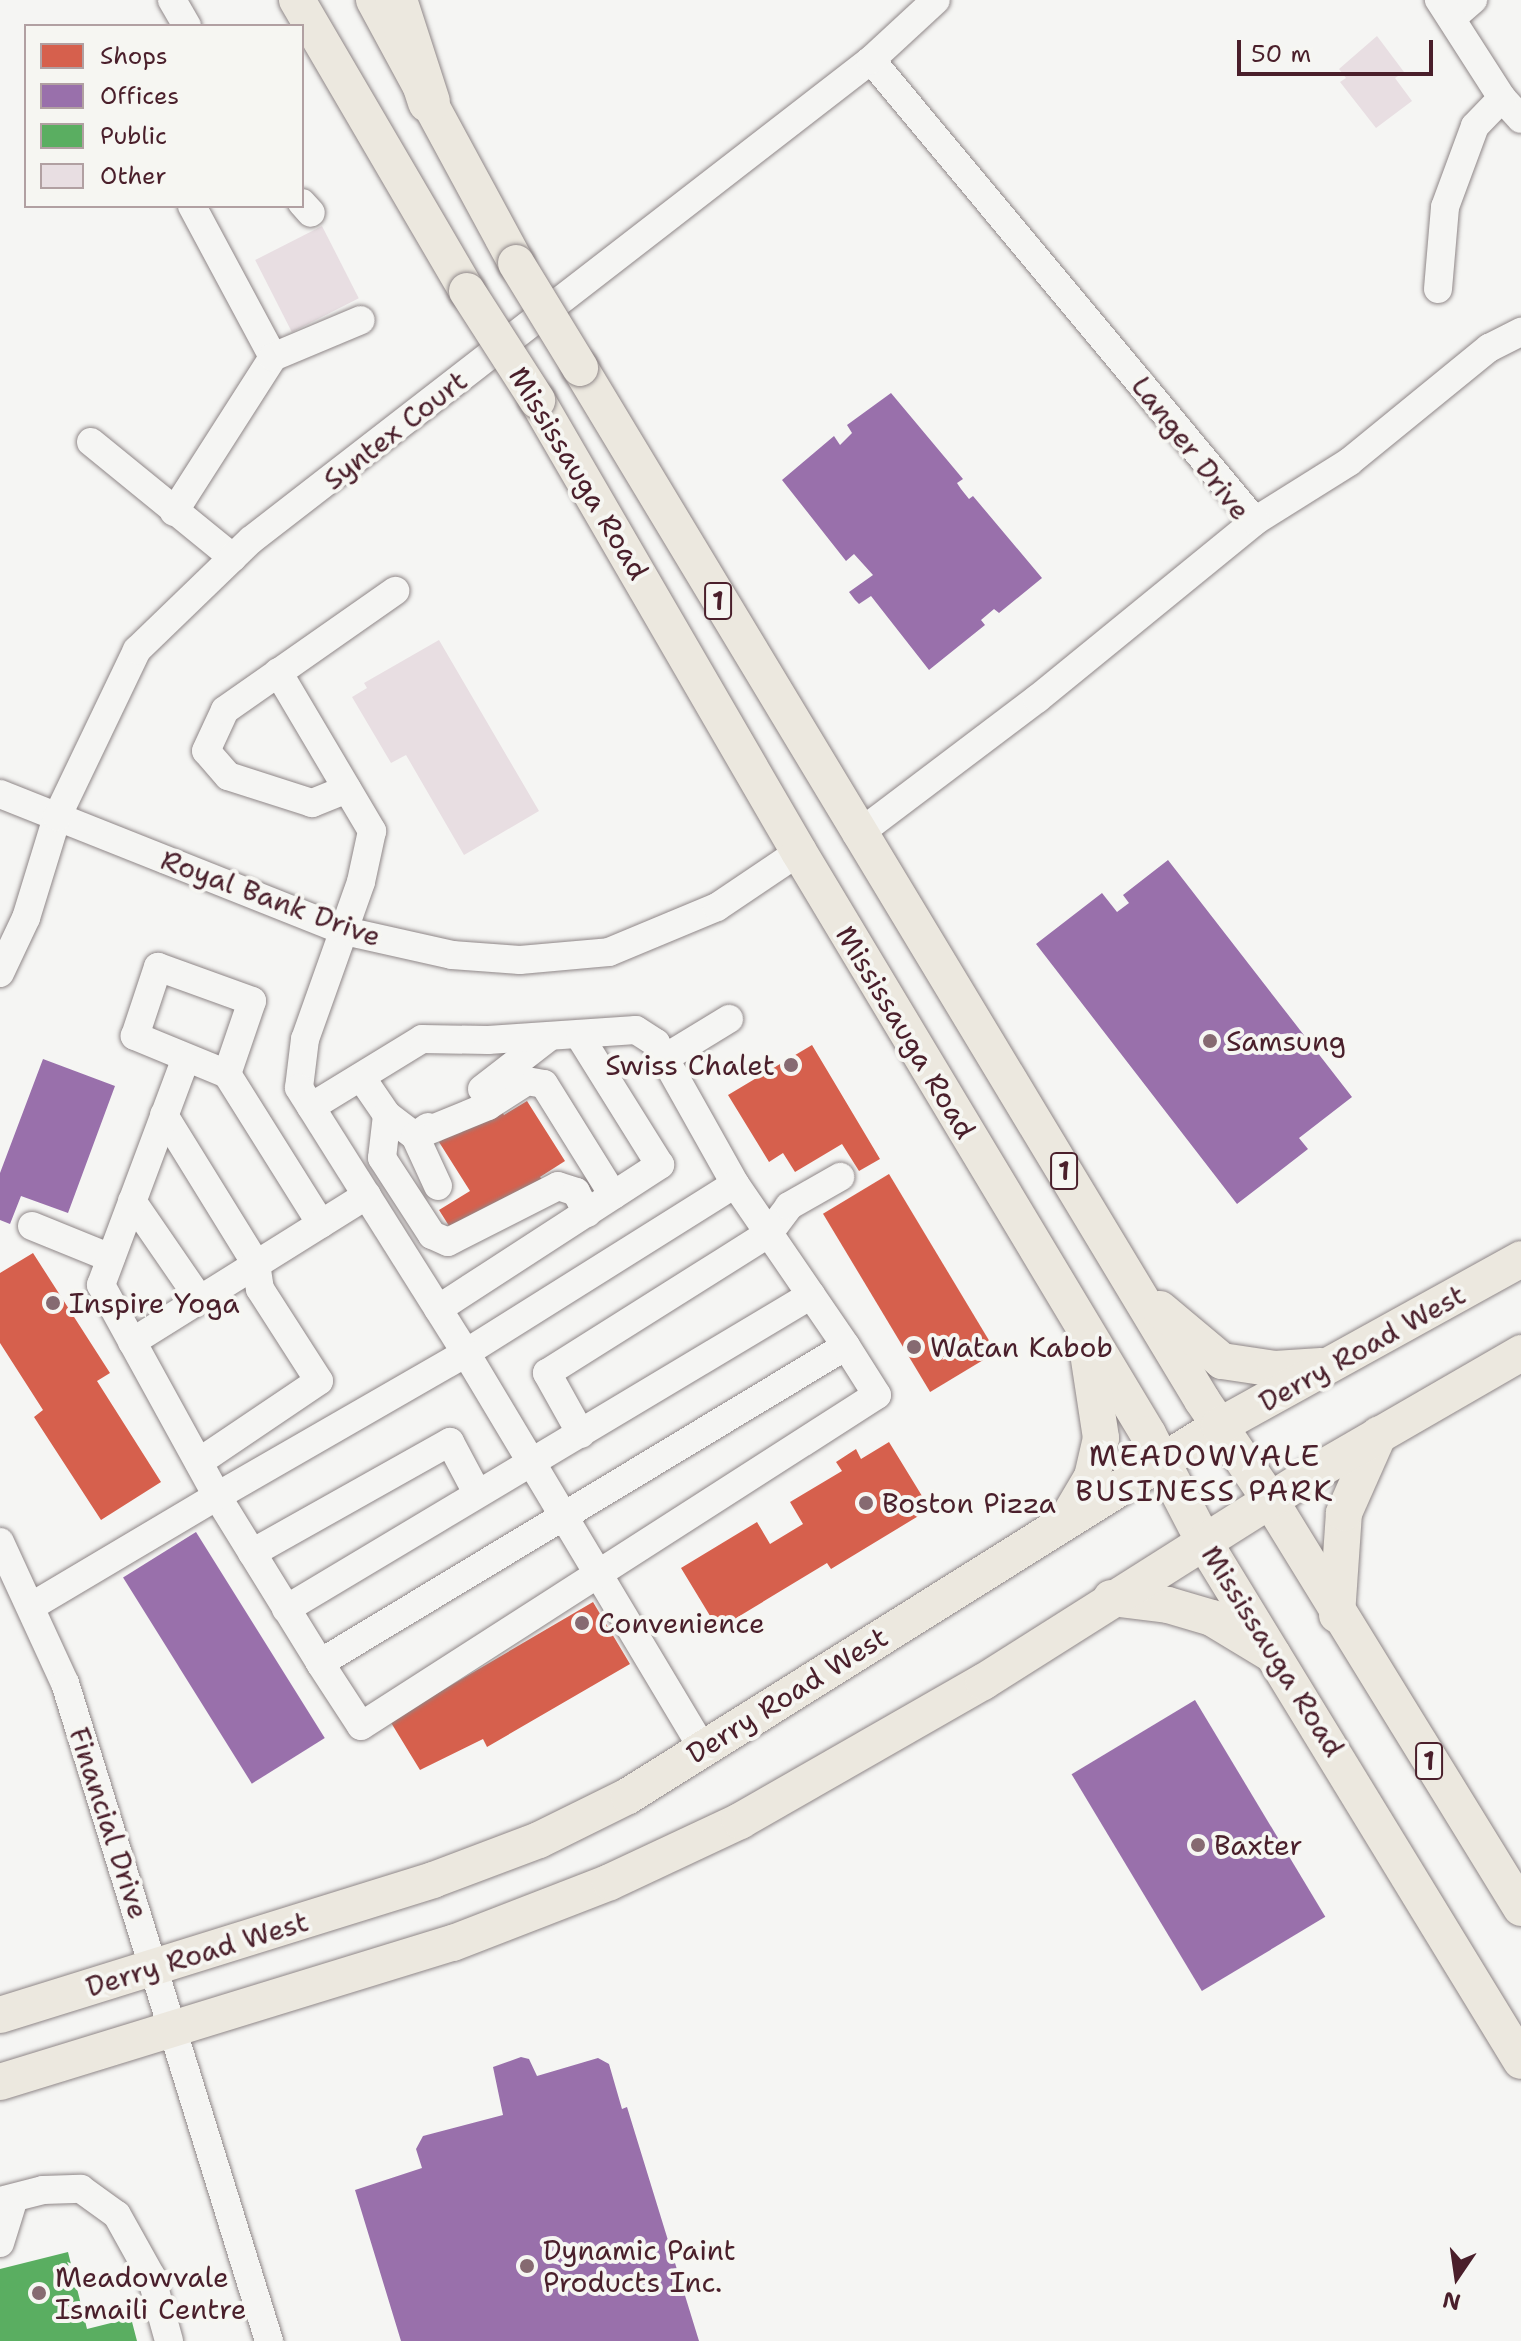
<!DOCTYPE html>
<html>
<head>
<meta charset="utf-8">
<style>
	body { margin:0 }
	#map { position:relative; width:1521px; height:2341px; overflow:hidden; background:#f5f5f3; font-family:"Shantell Sans",sans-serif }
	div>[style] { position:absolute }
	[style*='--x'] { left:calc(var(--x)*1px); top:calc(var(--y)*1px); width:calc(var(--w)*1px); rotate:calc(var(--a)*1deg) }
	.shops>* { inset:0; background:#d6604d; transform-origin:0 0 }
	.offices>* { inset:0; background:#9970ab; transform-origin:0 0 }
	.public>* { inset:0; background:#5aae61 }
	.building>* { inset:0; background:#e8dee2; transform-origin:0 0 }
	.roads { filter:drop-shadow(0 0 2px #8f8788) drop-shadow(0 0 2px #8f8788) }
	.minor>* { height:28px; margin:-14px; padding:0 14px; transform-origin:14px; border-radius:14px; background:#f5f5f3 }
	.major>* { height:36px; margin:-18px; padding:0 18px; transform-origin:18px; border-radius:18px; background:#ece8df }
	.highway>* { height:42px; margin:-21px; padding:0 21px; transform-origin:21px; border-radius:21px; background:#ece8df }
	.bridges { filter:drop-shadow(0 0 2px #8f8788) drop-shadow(0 0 2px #8f8788) }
	.major-bridge>* { height:36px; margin:-18px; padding:0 18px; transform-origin:18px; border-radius:18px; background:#ece8df }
	.dots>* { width:22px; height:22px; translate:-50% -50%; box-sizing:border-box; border:4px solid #f6f6f2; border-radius:50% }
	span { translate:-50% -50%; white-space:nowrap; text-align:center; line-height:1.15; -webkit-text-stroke:8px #f6f6f2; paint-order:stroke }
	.shield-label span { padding:2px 6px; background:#f6f6f2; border:2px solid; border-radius:6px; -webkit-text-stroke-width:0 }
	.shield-label { font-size:26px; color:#4a1f2b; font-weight:700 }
	.street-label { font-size:28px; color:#4a1f2b }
	.poi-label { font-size:28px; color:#4a1f2b }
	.left { translate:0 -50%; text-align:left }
	.right { translate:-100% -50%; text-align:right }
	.neighbourhood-label { font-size:30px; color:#4a1f2b; letter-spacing:2px }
	.legend { position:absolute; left:24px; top:24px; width:280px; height:184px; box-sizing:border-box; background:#f6f6f2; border:2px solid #b1a0a2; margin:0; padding:10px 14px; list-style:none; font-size:24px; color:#4a1f2b }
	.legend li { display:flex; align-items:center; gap:16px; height:40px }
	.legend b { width:40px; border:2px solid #b1a0a2 }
	.north { position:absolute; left:1417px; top:2237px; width:80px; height:80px; -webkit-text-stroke:6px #f6f6f2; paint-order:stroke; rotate:193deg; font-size:22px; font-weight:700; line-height:32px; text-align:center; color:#4a1f2b }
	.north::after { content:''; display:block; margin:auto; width:28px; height:36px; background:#4a1f2b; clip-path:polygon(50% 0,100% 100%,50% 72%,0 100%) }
	.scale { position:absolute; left:1237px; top:40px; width:196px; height:36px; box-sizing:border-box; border:4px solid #4a1f2b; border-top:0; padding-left:10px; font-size:24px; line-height:28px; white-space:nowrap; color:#4a1f2b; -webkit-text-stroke:6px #f6f6f2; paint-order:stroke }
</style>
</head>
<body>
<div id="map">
	<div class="shops">
		<i style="clip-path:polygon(812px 1045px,880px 1159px,859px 1171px,842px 1144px,795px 1172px,783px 1153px,769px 1162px,728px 1095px)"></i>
		<i style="clip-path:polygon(527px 1101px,565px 1161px,540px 1177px,545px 1183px,451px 1229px,439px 1210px,470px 1191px,439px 1142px,498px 1106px,504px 1115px)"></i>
		<i style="left:889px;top:1174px;width:208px;height:77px;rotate:59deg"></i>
		<i style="clip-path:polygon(33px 1253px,110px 1373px,97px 1381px,161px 1482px,101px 1520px,34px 1417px,43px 1410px,0 1343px,0 1273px)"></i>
		<i style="clip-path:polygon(889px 1442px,930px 1509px,831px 1569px,827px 1563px,718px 1629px,681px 1568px,757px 1522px,770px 1544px,803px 1524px,790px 1502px,842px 1471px,836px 1462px,856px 1449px,861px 1459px)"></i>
		<i style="clip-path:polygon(593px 1602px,630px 1664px,487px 1747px,483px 1739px,420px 1770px,390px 1721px)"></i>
	</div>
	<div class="offices">
		<i style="clip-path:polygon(891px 393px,963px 479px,957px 483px,961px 489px,969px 499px,973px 496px,1042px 578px,999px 613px,994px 609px,981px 620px,985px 625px,929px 670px,871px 596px,859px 604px,855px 600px,849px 592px,873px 575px,854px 554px,846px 561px,782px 480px,834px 436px,840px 445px,852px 433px,847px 425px)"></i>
		<i style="clip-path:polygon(1168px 860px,1352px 1097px,1299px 1138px,1308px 1149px,1237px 1204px,1036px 944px,1102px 893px,1117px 912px,1129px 903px,1123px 895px)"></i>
		<i style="clip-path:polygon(43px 1059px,115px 1086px,68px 1213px,21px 1196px,10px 1224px,0 1220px,0 1173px)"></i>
		<i style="left:196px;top:1532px;width:243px;height:86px;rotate:58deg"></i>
		<i style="left:1195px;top:1700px;width:253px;height:144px;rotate:59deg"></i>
		<i style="clip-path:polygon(521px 2057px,529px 2059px,537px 2076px,598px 2058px,609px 2064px,622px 2109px,627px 2107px,699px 2341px,401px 2341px,355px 2190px,422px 2168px,416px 2149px,423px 2136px,503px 2115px,493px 2067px)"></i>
	</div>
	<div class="public">
		<i style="clip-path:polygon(68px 2252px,87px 2329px,131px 2318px,137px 2341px,0 2341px,0 2269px)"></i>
	</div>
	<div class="building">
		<i style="clip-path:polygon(1377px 36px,1404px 72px,1395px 78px,1412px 101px,1376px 128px,1340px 82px,1346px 78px,1339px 69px)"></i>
		<i style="left:322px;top:226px;width:81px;height:75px;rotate:63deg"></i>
		<i style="clip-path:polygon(439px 640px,539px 811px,464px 855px,406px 755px,391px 763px,352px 697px,367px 688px,364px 683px)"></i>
	</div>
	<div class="roads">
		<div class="minor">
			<i style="--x:172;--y:0;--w:30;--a:60"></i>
			<i style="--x:1452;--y:18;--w:28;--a:-41"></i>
			<i style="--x:1502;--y:98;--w:28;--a:48"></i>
			<i style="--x:302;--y:203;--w:13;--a:48"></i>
			<i style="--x:192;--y:206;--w:171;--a:61.8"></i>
			<i style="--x:1438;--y:289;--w:82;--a:-85.1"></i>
			<i style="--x:1445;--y:207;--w:86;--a:-69.7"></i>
			<i style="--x:1475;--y:126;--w:39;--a:-46"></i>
			<i style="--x:1502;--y:98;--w:117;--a:-122.7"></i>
			<i style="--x:91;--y:442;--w:183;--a:39.2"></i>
			<i style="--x:174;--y:512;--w:184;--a:-57.4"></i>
			<i style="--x:273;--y:357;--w:95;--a:-22.8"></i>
			<i style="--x:1255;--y:521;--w:111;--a:-32.1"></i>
			<i style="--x:1349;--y:462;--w:181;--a:-39.2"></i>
			<i style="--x:1489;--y:348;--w:36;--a:-27"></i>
			<i style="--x:278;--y:672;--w:185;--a:59.4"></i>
			<i style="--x:372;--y:831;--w:52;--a:102.2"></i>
			<i style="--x:361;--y:882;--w:167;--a:109.6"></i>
			<i style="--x:305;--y:1039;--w:49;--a:97"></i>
			<i style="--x:299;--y:1088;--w:313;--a:57.8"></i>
			<i style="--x:466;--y:1353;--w:460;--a:59.1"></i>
			<i style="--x:347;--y:789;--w:38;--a:158"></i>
			<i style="--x:312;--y:803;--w:88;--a:-162.2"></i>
			<i style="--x:228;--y:776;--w:33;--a:-131"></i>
			<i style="--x:206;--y:751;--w:45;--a:-65.1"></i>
			<i style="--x:225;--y:710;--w:208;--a:-35"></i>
			<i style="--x:0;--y:794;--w:371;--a:21.7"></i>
			<i style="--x:345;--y:931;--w:110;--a:12.6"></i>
			<i style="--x:452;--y:955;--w:68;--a:4.2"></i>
			<i style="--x:520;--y:960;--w:89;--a:-5.1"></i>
			<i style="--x:609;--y:952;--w:117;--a:-22.6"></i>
			<i style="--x:717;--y:907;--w:99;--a:-33.9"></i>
			<i style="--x:857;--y:835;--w:226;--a:-37.1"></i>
			<i style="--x:1037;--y:699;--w:281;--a:-39.2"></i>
			<i style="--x:1255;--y:521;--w:600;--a:-129.79"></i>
			<i style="--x:0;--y:973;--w:61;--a:-64.7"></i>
			<i style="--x:26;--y:918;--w:106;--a:-72.9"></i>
			<i style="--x:57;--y:817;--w:185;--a:-64.4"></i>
			<i style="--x:137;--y:650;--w:158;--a:-44"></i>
			<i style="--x:251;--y:540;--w:784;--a:-37.75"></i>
			<i style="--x:871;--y:60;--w:88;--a:-42.7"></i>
			<i style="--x:665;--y:1058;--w:75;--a:-31.4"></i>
			<i style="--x:227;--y:1074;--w:100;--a:-157.6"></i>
			<i style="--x:135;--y:1036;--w:73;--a:-71.6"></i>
			<i style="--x:158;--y:967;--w:100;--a:19.9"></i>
			<i style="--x:252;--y:1001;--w:77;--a:108.9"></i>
			<i style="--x:227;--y:1074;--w:177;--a:57.9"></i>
			<i style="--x:361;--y:1077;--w:46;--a:55.6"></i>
			<i style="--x:387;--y:1115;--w:35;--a:37"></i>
			<i style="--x:415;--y:1136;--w:79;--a:-22.3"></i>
			<i style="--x:488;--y:1106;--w:46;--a:-32.7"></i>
			<i style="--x:527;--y:1081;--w:17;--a:10"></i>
			<i style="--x:544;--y:1084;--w:131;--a:58.1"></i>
			<i style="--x:482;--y:1089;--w:83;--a:-37.7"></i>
			<i style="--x:311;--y:1107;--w:130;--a:-31.5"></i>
			<i style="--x:422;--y:1039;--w:66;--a:0.9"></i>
			<i style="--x:488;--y:1040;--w:148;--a:-3.9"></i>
			<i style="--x:636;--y:1030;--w:24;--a:33"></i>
			<i style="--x:656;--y:1043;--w:162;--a:60.7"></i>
			<i style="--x:164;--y:1115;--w:175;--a:58.3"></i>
			<i style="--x:256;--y:1264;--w:25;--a:81"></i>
			<i style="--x:260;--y:1289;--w:109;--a:57.3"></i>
			<i style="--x:319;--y:1381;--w:145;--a:146"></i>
			<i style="--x:387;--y:1115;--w:43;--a:96.6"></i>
			<i style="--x:382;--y:1158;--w:92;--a:57"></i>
			<i style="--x:432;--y:1235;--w:17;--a:24"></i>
			<i style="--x:448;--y:1242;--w:123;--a:-27"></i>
			<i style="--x:558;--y:1186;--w:19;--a:18"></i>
			<i style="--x:576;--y:1192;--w:24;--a:62"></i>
			<i style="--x:428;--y:1127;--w:16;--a:145"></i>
			<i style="--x:415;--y:1136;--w:55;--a:65.3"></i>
			<i style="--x:132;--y:1201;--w:120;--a:55.5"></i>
			<i style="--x:32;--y:1226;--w:85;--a:22.1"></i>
			<i style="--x:438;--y:1309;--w:265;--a:-33"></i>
			<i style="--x:660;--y:1165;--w:151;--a:-122"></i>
			<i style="--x:132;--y:1342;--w:277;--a:-32"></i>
			<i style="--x:581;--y:1434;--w:70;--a:-119.1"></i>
			<i style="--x:547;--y:1373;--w:262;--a:-32.2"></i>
			<i style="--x:769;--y:1233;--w:34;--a:-53"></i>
			<i style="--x:789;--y:1206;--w:59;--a:-29.6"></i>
			<i style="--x:0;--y:1542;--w:155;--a:65.3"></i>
			<i style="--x:65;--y:1683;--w:689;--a:72.77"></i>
			<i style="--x:252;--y:1553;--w:227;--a:-29.3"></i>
			<i style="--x:450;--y:1442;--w:55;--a:62"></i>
			<i style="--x:32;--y:1606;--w:215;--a:-30.7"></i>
			<i style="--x:217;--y:1496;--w:196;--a:58.3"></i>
			<i style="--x:320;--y:1663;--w:614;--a:-31.08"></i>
			<i style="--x:846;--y:1346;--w:196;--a:-124.4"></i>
			<i style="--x:735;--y:1184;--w:318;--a:147.9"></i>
			<i style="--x:466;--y:1353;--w:287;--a:150.1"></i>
			<i style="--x:217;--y:1496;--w:241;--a:-118.8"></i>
			<i style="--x:101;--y:1285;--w:242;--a:-69.5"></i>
			<i style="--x:286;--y:1609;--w:612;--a:-30.88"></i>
			<i style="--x:320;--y:1663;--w:75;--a:56.9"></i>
			<i style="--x:361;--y:1726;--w:613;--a:-32.68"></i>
			<i style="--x:877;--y:1395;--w:58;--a:-122.3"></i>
			<i style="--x:0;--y:2201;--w:44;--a:-14.3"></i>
			<i style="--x:43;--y:2190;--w:38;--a:-2"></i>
			<i style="--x:81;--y:2189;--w:44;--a:35.8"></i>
			<i style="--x:117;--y:2215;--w:70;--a:60.9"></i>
			<i style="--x:151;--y:2276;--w:67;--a:74.5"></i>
			<i style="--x:0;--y:2243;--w:47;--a:-72.7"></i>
		</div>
		<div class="major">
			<i style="--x:297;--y:0;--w:337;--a:59.7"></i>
			<i style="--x:374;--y:0;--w:299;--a:61.6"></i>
			<i style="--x:580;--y:368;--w:1205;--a:58.92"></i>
			<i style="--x:1202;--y:1400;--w:121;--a:55.8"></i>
			<i style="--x:1270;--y:1500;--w:479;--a:58.4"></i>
			<i style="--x:537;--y:400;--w:522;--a:59.9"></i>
			<i style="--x:799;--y:852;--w:679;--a:59.05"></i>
			<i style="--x:1148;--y:1434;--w:122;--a:62.6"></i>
			<i style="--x:1204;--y:1542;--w:608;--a:58.58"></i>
			<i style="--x:1160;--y:1309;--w:81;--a:40"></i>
			<i style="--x:1222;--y:1361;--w:54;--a:8.6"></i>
			<i style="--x:1275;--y:1369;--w:46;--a:-3.7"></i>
			<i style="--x:1069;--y:1516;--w:45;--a:-59.5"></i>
			<i style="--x:1092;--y:1477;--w:40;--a:-77"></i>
			<i style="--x:1101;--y:1438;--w:92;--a:-98.7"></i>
			<i style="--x:1111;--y:1598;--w:57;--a:7"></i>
			<i style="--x:1168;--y:1605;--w:46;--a:16.5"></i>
			<i style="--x:1212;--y:1618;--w:71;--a:31.2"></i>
			<i style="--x:1337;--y:1615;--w:102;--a:-86.1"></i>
			<i style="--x:1344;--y:1513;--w:86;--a:-66.1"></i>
			<i style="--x:0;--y:2015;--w:454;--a:-17.3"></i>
			<i style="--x:433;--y:1880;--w:113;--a:-20.7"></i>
			<i style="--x:539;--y:1840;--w:99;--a:-26.3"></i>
			<i style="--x:628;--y:1796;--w:697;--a:-32.05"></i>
			<i style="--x:1219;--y:1426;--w:345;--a:-28.9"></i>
			<i style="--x:0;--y:2082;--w:474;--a:-17.1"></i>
			<i style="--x:453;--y:1943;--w:168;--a:-21.2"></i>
			<i style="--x:610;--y:1882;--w:144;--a:-25.1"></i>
			<i style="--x:740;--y:1821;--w:280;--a:-29.8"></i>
			<i style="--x:983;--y:1682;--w:387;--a:-32.3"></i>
			<i style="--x:1310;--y:1475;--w:244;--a:-30"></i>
		</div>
		<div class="highway">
			<i style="--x:396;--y:0;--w:107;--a:72.1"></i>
		</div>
	</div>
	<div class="bridges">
		<div class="major-bridge">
			<i style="--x:516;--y:263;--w:123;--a:58.6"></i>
			<i style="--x:467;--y:291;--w:130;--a:57.3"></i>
		</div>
	</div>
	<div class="dots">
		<i style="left:1210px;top:1041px;background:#866a71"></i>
		<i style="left:791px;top:1065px;background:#866a71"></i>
		<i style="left:53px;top:1303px;background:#866a71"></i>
		<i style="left:914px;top:1347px;background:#866a71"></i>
		<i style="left:866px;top:1503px;background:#866a71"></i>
		<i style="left:582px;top:1623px;background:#866a71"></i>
		<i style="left:1198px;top:1845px;background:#866a71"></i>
		<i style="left:527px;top:2266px;background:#866a71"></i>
		<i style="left:39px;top:2293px;background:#866a71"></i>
	</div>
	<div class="shield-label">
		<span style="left:718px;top:601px">1</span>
		<span style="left:1064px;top:1171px">1</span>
		<span style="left:1429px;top:1761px">1</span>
	</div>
	<div class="street-label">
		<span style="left:395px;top:430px;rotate:-38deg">Syntex Court</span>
		<span style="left:1191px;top:448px;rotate:52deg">Langer Drive</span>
		<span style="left:579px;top:473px;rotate:59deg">Mississauga Road</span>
		<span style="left:271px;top:898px;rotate:20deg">Royal Bank Drive</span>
		<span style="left:906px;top:1032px;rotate:59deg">Mississauga Road</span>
		<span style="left:1362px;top:1348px;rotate:-29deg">Derry Road West</span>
		<span style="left:1273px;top:1651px;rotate:58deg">Mississauga Road</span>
		<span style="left:787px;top:1695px;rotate:-32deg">Derry Road West</span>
		<span style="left:109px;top:1823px;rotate:72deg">Financial Drive</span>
		<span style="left:197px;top:1954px;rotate:-17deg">Derry Road West</span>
	</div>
	<div class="poi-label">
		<span class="left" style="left:1226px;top:1041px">Samsung</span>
		<span class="right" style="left:775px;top:1065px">Swiss Chalet</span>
		<span class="left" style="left:69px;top:1303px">Inspire Yoga</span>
		<span class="left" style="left:930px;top:1347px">Watan Kabob</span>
		<span class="left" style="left:882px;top:1503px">Boston Pizza</span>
		<span class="left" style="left:598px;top:1623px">Convenience</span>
		<span class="left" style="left:1214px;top:1845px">Baxter</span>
		<span class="left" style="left:543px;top:2266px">Dynamic Paint<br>Products Inc.</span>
		<span class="left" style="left:55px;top:2293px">Meadowvale<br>Ismaili Centre</span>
	</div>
	<div class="neighbourhood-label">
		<span style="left:1205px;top:1473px">MEADOWVALE<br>BUSINESS PARK</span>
	</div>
	<ul class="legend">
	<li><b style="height:22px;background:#d6604d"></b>Shops</li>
	<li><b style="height:22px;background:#9970ab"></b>Offices</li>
	<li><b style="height:22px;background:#5aae61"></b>Public</li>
	<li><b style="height:22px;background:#e8dee2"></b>Other</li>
	</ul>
	<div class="north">N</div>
	<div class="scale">50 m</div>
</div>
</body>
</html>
